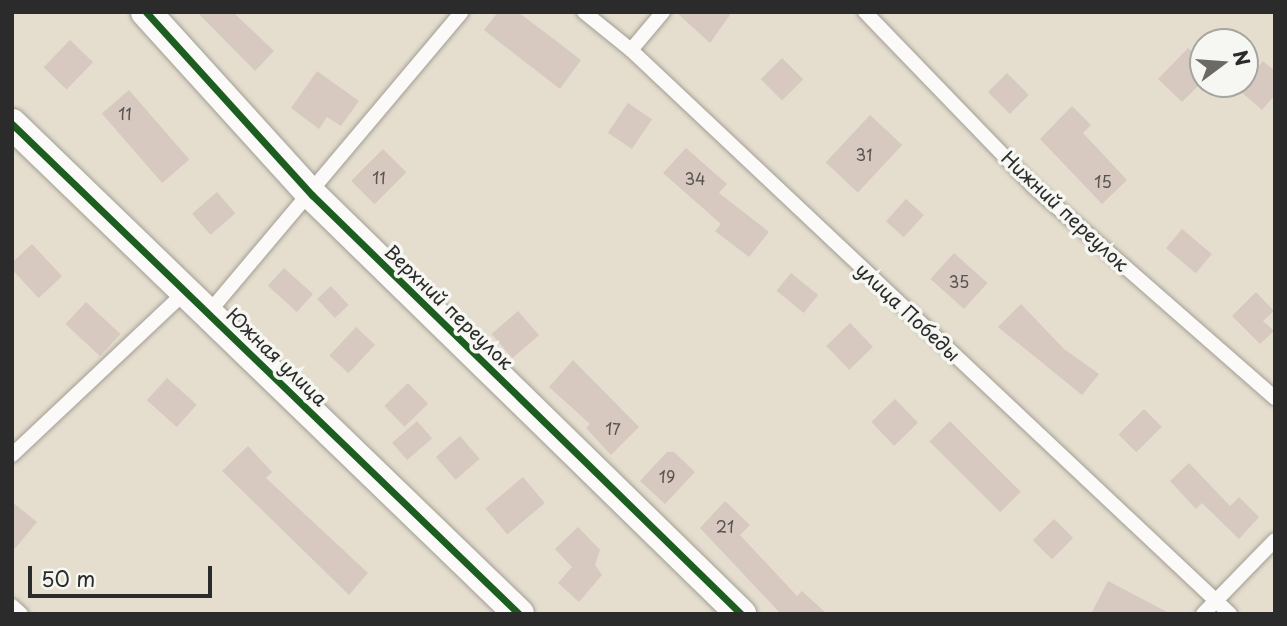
<!DOCTYPE html>
<html>
<head>
<meta charset="utf-8">
<style>
	body { margin:0 }
	#map { position:relative; width:1287px; height:626px; overflow:hidden; background:#e5dece; font-family:"Playpen Sans",sans-serif }
	div>[style] { position:absolute }
	[style*='--x'] { left:calc(var(--x)*1px); top:calc(var(--y)*1px); width:calc(var(--w)*1px); rotate:calc(var(--a)*1deg) }
	.building>* { inset:0; background:#d7c8c0; transform-origin:0 0 }
	.roads { filter:drop-shadow(0 0 2px #a29e95) drop-shadow(0 0 2px #a29e95) }
	.service>* { height:14px; margin:-7px; padding:0 7px; transform-origin:7px; border-radius:7px; background:#fbfaf8 }
	.minor>* { height:30px; margin:-15px; padding:0 15px; transform-origin:15px; border-radius:15px; background:#fbfaf8 }
	.cycleway>* { height:7px; margin:-3.5px; padding:0 3.5px; transform-origin:3.5px; border-radius:3.5px; background:#1b5e20 }
	span { translate:-50% -50%; white-space:nowrap; text-align:center; line-height:1.15; -webkit-text-stroke:7px #f6f6f2; paint-order:stroke }
	.number-label { font-size:16px; color:#585452 }
	.number-label span { -webkit-text-stroke-width:0 }
	.street-label { font-size:19px; color:#2b2b2b }
	.frame { position:absolute; inset:0; border:14px solid #2b2b2b; pointer-events:none }
	.north { position:absolute; left:1189px; top:28px; width:70px; height:70px; box-sizing:border-box; background:#f6f6f2; border:2px solid #a5a5a2; border-radius:50%; rotate:74deg; font-size:19px; font-weight:700; line-height:28px; text-align:center; color:#2b2b2b }
	.north::after { content:''; display:block; margin:auto; width:24px; height:32px; background:#6c6a64; clip-path:polygon(50% 0,100% 100%,50% 72%,0 100%) }
	.scale { position:absolute; left:28px; top:566px; width:184px; height:32px; box-sizing:border-box; border:4px solid #2b2b2b; border-top:0; padding-left:9px; font-size:21px; line-height:24px; white-space:nowrap; color:#2b2b2b; -webkit-text-stroke:5px #f6f6f2; paint-order:stroke }
</style>
</head>
<body>
<div id="map">
	<div class="building">
		<i style="clip-path:polygon(197px 12px,233px 12px,274px 51px,255px 71px)"></i>
		<i style="clip-path:polygon(498px 12px,518px 12px,581px 60px,560px 89px,484px 30px)"></i>
		<i style="clip-path:polygon(676px 12px,732px 12px,710px 43px)"></i>
		<i style="left:70px;top:40px;width:32px;height:38px;rotate:44deg"></i>
		<i style="clip-path:polygon(1188px 48px,1203px 63px,1203px 81px,1182px 102px,1158px 79px)"></i>
		<i style="left:782px;top:58px;width:30px;height:30px;rotate:45deg"></i>
		<i style="clip-path:polygon(1263px 61px,1275px 71px,1275px 95px,1262px 110px,1239px 90px)"></i>
		<i style="clip-path:polygon(317px 71px,359px 101px,341px 126px,327px 117px,319px 129px,291px 108px)"></i>
		<i style="left:1007px;top:73px;width:31px;height:27px;rotate:45deg"></i>
		<i style="left:129px;top:90px;width:92px;height:36px;rotate:49deg"></i>
		<i style="left:628px;top:103px;width:29px;height:36px;rotate:34deg"></i>
		<i style="clip-path:polygon(1072px 106px,1091px 125px,1083px 133px,1127px 180px,1102px 204px,1040px 139px)"></i>
		<i style="left:870px;top:115px;width:44px;height:65px;rotate:43deg"></i>
		<i style="clip-path:polygon(686px 148px,727px 184px,719px 193px,769px 232px,749px 257px,715px 231px,721px 224px,663px 173px)"></i>
		<i style="left:383px;top:149px;width:33px;height:45px;rotate:45deg"></i>
		<i style="left:217px;top:192px;width:28px;height:33px;rotate:49deg"></i>
		<i style="left:906px;top:199px;width:24px;height:30px;rotate:42deg"></i>
		<i style="left:1182px;top:229px;width:39px;height:25px;rotate:40deg"></i>
		<i style="left:32px;top:244px;width:44px;height:32px;rotate:47deg"></i>
		<i style="left:954px;top:253px;width:45px;height:35px;rotate:42deg"></i>
		<i style="left:284px;top:268px;width:39px;height:24px;rotate:42deg"></i>
		<i style="left:791px;top:273px;width:35px;height:23px;rotate:39deg"></i>
		<i style="left:331px;top:286px;width:26px;height:19px;rotate:47deg"></i>
		<i style="clip-path:polygon(1256px 292px,1274px 311px,1263px 321px,1274px 331px,1260px 344px,1232px 316px)"></i>
		<i style="left:86px;top:302px;width:47px;height:30px;rotate:43deg"></i>
		<i style="clip-path:polygon(1021px 304px,1064px 349px,1099px 374px,1082px 395px,998px 327px)"></i>
		<i style="left:518px;top:311px;width:32px;height:35px;rotate:49deg"></i>
		<i style="left:850px;top:323px;width:33px;height:33px;rotate:46deg"></i>
		<i style="left:356px;top:327px;width:26px;height:39px;rotate:43deg"></i>
		<i style="clip-path:polygon(573px 360px,639px 427px,611px 455px,586px 428px,590px 424px,549px 387px)"></i>
		<i style="left:167px;top:378px;width:40px;height:30px;rotate:42deg"></i>
		<i style="left:408px;top:383px;width:29px;height:33px;rotate:46deg"></i>
		<i style="left:895px;top:399px;width:33px;height:33px;rotate:46deg"></i>
		<i style="left:1144px;top:409px;width:25px;height:36px;rotate:45deg"></i>
		<i style="left:417px;top:421px;width:23px;height:33px;rotate:49deg"></i>
		<i style="left:950px;top:421px;width:100px;height:29px;rotate:45deg"></i>
		<i style="left:460px;top:436px;width:30px;height:32px;rotate:49deg"></i>
		<i style="clip-path:polygon(248px 446px,272px 472px,266px 478px,368px 573px,349px 595px,222px 471px)"></i>
		<i style="clip-path:polygon(667px 452px,674px 452px,695px 472px,665px 504px,640px 481px)"></i>
		<i style="clip-path:polygon(1189px 463px,1230px 506px,1239px 497px,1259px 517px,1239px 539px,1202px 503px,1196px 509px,1170px 481px)"></i>
		<i style="left:523px;top:477px;width:34px;height:49px;rotate:50deg"></i>
		<i style="clip-path:polygon(725px 501px,750px 525px,740px 535px,797px 596px,802px 591px,827px 614px,781px 614px,700px 528px)"></i>
		<i style="clip-path:polygon(12px 502px,37px 522px,12px 552px)"></i>
		<i style="left:1054px;top:519px;width:27px;height:30px;rotate:45deg"></i>
		<i style="clip-path:polygon(578px 527px,600px 550px,595px 565px,602px 575px,579px 602px,558px 583px,572px 567px,555px 549px)"></i>
		<i style="clip-path:polygon(1108px 581px,1171px 614px,1091px 614px)"></i>
	</div>
	<div class="roads">
		<div class="service">
			<i style="--x:584;--y:12;--w:60;--a:39"></i>
			<i style="--x:631;--y:50;--w:823;--a:43.28"></i>
			<i style="--x:865;--y:12;--w:245;--a:46"></i>
			<i style="--x:1035;--y:188;--w:319;--a:41.2"></i>
			<i style="--x:631;--y:50;--w:50;--a:-49.9"></i>
			<i style="--x:209;--y:312;--w:392;--a:-49.9"></i>
			<i style="--x:12;--y:455;--w:239;--a:-43.3"></i>
			<i style="--x:12;--y:606;--w:12;--a:42"></i>
			<i style="--x:1203;--y:614;--w:103;--a:-45.8"></i>
		</div>
		<div class="minor">
			<i style="--x:146;--y:12;--w:247;--a:47.8"></i>
			<i style="--x:312;--y:195;--w:600;--a:44.32"></i>
			<i style="--x:12;--y:124;--w:705;--a:44.02"></i>
		</div>
	</div>
	<div class="cycleway">
		<i style="--x:146;--y:12;--w:247;--a:47.8"></i>
		<i style="--x:312;--y:195;--w:600;--a:44.32"></i>
		<i style="--x:12;--y:124;--w:705;--a:44.02"></i>
	</div>
	<div class="number-label">
		<span style="left:125px;top:113px">11</span>
		<span style="left:864px;top:154px">31</span>
		<span style="left:379px;top:177px">11</span>
		<span style="left:695px;top:178px">34</span>
		<span style="left:1103px;top:181px">15</span>
		<span style="left:959px;top:281px">35</span>
		<span style="left:613px;top:428px">17</span>
		<span style="left:667px;top:476px">19</span>
		<span style="left:725px;top:526px">21</span>
	</div>
	<div class="street-label">
		<span style="left:1065px;top:211px;rotate:43deg">Нижний переулок</span>
		<span style="left:449px;top:307px;rotate:44deg">Верхний переулок</span>
		<span style="left:908px;top:312px;rotate:43deg">улица Победы</span>
		<span style="left:277px;top:357px;rotate:44deg">Южная улица</span>
	</div>
	<div class="frame"></div>
	<div class="north">N</div>
	<div class="scale">50 m</div>
</div>
</body>
</html>
